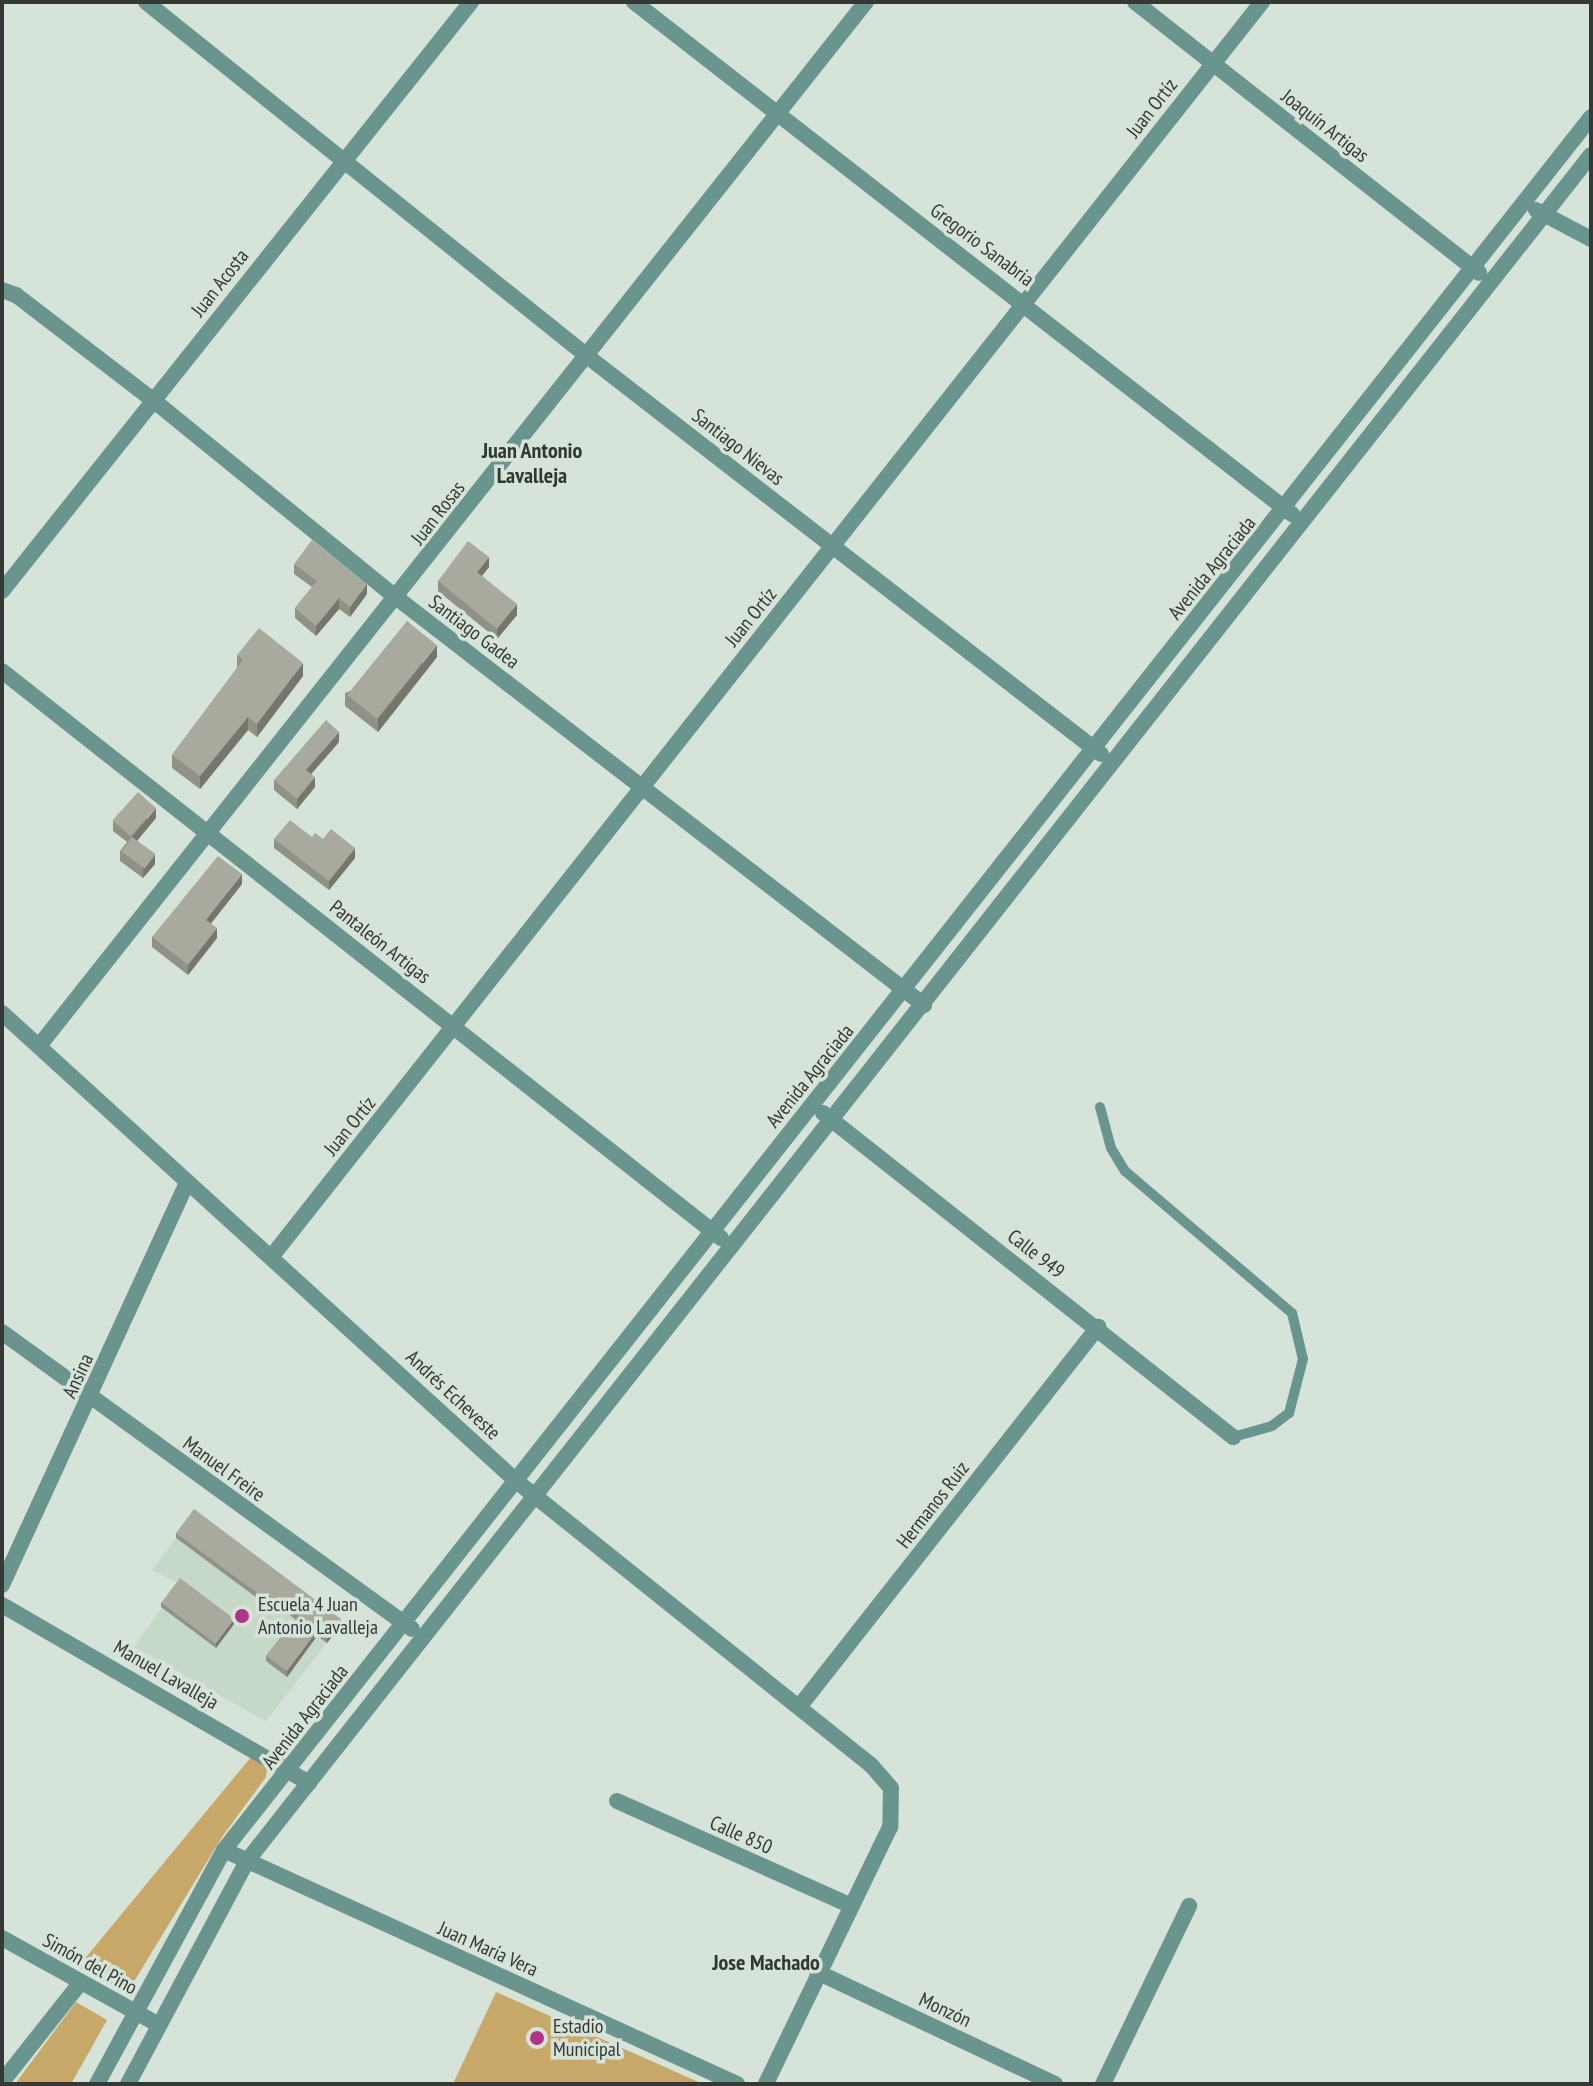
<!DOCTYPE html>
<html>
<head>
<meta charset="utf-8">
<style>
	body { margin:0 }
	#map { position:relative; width:1593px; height:2086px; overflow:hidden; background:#d6e3d8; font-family:"PT Sans Narrow",sans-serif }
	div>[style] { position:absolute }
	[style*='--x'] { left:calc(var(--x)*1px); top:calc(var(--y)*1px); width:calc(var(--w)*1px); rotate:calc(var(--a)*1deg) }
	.built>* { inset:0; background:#c6d9c9 }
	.green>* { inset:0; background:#c7a869 }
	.service>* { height:10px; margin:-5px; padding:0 5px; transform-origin:5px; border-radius:5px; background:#6a958e }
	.minor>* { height:16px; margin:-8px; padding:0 8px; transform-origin:8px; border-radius:8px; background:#6a958e }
	.wall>* { inset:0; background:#909286 }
	.shaded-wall>* { inset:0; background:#75776d }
	.building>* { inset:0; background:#a7aa9c; transform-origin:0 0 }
	.dots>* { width:22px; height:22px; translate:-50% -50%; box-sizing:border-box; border:4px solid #d6e3d8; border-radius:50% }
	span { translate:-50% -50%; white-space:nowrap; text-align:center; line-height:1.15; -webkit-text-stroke:7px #d6e3d8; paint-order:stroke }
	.street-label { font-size:20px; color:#343935 }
	.poi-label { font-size:20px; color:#343935 }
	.left { translate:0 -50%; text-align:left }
	.neighbourhood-label { font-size:22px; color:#2f3931; font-weight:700 }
	.frame { position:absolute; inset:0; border:4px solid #343935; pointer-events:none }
</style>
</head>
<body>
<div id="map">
	<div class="built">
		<i style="clip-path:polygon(194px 1514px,341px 1625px,266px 1721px,134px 1647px,179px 1584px,152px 1570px)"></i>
	</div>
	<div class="green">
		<i style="clip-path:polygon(251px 1757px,267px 1768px,266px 1777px,222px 1837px,127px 1993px,78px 1967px)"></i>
		<i style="clip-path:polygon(496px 1992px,703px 2084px,453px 2084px)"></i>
		<i style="clip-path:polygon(76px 2002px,107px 2020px,71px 2084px,15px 2084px)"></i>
	</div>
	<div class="service">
		<i style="--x:1100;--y:1107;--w:42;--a:75"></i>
		<i style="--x:1111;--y:1148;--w:27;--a:59"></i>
		<i style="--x:1125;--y:1171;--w:219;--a:40.4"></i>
		<i style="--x:1292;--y:1313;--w:47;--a:76.6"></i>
		<i style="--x:1303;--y:1359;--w:56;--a:104.5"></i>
		<i style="--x:1289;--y:1413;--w:21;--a:143"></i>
		<i style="--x:1272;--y:1426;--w:41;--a:164.2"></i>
	</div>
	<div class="minor">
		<i style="--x:146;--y:2;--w:566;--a:38.75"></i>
		<i style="--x:587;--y:356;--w:650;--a:37.75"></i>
		<i style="--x:634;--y:2;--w:834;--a:37.89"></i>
		<i style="--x:1135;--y:2;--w:438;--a:38.2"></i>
		<i style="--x:1536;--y:210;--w:62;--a:27.8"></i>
		<i style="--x:2;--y:290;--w:15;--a:20"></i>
		<i style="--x:16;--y:295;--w:173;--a:37.5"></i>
		<i style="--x:153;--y:400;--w:314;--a:39.1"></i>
		<i style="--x:397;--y:598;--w:666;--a:37.68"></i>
		<i style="--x:2;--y:591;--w:753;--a:-51.47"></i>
		<i style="--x:2;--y:671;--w:916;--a:38.26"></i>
		<i style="--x:2;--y:1013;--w:694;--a:42.31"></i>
		<i style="--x:515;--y:1480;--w:456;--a:38.7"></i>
		<i style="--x:871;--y:1765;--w:30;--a:49"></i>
		<i style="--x:891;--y:1788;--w:39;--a:91"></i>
		<i style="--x:890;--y:1827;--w:285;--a:115.8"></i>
		<i style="--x:39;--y:1046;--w:1332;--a:-51.62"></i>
		<i style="--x:823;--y:1113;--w:523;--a:38.32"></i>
		<i style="--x:272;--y:1256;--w:1598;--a:-51.71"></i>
		<i style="--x:2;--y:1332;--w:506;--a:35.92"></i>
		<i style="--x:2;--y:1585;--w:443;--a:-65.3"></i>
		<i style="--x:2;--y:1605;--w:355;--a:30.1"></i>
		<i style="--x:799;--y:1707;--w:484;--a:-51.8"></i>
		<i style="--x:617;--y:1801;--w:254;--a:24.1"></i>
		<i style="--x:224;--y:1850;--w:564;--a:24.52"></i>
		<i style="--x:2;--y:1938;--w:179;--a:29"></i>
		<i style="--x:817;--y:1972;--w:263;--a:25.2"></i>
		<i style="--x:2;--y:2082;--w:127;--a:-51.7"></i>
		<i style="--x:97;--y:2084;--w:266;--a:-61.5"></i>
		<i style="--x:224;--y:1850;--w:2207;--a:-51.73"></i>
		<i style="--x:128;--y:2084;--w:253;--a:-61.9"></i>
		<i style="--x:247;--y:1861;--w:2172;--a:-51.77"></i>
		<i style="--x:1103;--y:2084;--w:198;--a:-64.2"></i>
	</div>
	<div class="wall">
		<i style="clip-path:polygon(294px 564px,367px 594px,350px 617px,339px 609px,316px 636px,295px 618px,295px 608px,312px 587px,294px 574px)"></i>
		<i style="clip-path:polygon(489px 567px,482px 576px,517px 615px,497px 639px,438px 591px,438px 581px)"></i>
		<i style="clip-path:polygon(237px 655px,303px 676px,257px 737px,248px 730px,200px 789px,172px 768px,172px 755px,237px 668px)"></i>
		<i style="clip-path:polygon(437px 657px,378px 732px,345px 706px,345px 693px)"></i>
		<i style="clip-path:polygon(339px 742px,311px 774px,315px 787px,297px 809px,274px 790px,274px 780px)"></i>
		<i style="clip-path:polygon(156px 818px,137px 840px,155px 864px,143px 878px,120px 861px,120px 851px,127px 842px,113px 831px,113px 821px)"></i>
		<i style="clip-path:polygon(312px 837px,323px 839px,355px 858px,329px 890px,274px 848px,274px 839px)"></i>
		<i style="clip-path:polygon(242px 884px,211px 923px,217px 938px,188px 975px,152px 947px,152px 937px)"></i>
		<i style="clip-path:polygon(176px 1533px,341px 1625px,327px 1643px,317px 1636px,287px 1677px,266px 1661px,266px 1656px,295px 1619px,268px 1599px,265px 1604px,176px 1538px)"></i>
		<i style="clip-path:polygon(161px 1602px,234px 1624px,216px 1648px,161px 1607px)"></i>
	</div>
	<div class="shaded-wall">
		<i style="clip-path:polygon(489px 557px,489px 567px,477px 582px,477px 572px)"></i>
		<i style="clip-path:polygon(367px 584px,367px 594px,350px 617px,350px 607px)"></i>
		<i style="clip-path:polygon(339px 598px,339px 609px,316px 636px,316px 626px)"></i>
		<i style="clip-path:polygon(517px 604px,517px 615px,497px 639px,497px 629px)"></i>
		<i style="clip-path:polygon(437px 645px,437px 657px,378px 732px,378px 719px)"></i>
		<i style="clip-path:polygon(303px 663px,303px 676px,257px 737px,257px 724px)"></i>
		<i style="clip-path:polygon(248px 717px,248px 730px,200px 789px,200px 776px)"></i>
		<i style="clip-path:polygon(339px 732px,339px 742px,306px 780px,306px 770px)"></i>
		<i style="clip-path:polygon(315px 777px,315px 787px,297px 809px,297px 799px)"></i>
		<i style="clip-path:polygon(156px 808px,156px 818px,132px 847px,132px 837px)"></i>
		<i style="clip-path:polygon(355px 848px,355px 858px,329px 890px,329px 881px)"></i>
		<i style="clip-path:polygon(155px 854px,155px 864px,143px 878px,143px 868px)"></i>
		<i style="clip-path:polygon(242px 874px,242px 884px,206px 930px,206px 920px)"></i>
		<i style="clip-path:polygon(217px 928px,217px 938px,188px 975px,188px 965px)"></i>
		<i style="clip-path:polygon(234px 1619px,234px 1624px,216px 1648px,216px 1643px)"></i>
		<i style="clip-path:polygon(341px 1619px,341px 1625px,327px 1643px,327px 1638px)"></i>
		<i style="clip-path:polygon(317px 1631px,317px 1636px,287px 1677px,287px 1671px)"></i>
	</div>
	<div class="building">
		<i style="clip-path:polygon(312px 540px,367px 584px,350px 607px,339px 598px,316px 626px,295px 608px,317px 581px,294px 564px)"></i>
		<i style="clip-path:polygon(468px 541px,489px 557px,477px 572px,517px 604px,497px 629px,438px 581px)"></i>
		<i style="left:407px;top:621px;width:38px;height:95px;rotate:39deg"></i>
		<i style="clip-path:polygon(259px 628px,303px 663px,257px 724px,248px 717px,200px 776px,172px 755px,243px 660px,237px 655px)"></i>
		<i style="clip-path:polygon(326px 720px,339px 732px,306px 770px,315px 777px,297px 799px,274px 780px)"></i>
		<i style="left:138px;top:792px;width:24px;height:38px;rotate:42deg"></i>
		<i style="clip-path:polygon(290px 820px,312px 837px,315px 833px,323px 839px,331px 829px,355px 848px,329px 881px,274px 839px)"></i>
		<i style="left:132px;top:837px;width:29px;height:18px;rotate:36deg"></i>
		<i style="clip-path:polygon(218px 856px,242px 874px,206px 920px,217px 928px,188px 965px,152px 937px)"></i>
		<i style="clip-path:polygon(194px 1509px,341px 1619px,327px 1638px,317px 1631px,287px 1671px,266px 1656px,298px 1616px,268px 1594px,265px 1599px,176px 1533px)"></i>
		<i style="left:180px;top:1578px;width:68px;height:31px;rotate:37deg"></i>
	</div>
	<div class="dots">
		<i style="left:242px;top:1616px;background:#af3486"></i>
		<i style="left:537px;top:2038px;background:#af3486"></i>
	</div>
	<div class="street-label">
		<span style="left:1152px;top:108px;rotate:-52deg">Juan Ortíz</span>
		<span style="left:1325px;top:126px;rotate:38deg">Joaquín Artigas</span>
		<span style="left:982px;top:245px;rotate:37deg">Gregorio Sanabria</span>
		<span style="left:220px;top:283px;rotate:-52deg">Juan Acosta</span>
		<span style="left:738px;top:447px;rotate:38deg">Santiago Nievas</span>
		<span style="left:438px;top:513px;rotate:-52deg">Juan Rosas</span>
		<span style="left:1212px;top:568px;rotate:-51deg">Avenida Agraciada</span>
		<span style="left:751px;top:617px;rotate:-51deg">Juan Ortíz</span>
		<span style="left:474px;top:632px;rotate:37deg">Santiago Gadea</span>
		<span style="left:380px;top:942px;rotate:38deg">Pantaleón Artigas</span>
		<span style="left:810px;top:1076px;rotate:-51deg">Avenida Agraciada</span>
		<span style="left:350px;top:1126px;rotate:-51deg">Juan Ortíz</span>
		<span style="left:1036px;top:1254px;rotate:38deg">Calle 949</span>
		<span style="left:78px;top:1376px;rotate:-65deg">Ansina</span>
		<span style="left:453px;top:1395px;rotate:43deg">Andrés Echeveste</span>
		<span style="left:224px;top:1469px;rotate:36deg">Manuel Freire</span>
		<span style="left:933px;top:1505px;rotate:-52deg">Hermanos Ruiz</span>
		<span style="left:166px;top:1675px;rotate:30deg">Manuel Lavalleja</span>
		<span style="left:305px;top:1717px;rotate:-52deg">Avenida Agraciada</span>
		<span style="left:741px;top:1835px;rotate:24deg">Calle 850</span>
		<span style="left:488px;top:1949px;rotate:24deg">Juan María Vera</span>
		<span style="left:90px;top:1964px;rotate:29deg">Simón del Pino</span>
		<span style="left:945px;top:2010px;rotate:25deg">Monzón</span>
	</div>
	<div class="poi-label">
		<span class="left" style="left:258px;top:1616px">Escuela 4 Juan<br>Antonio Lavalleja</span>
		<span class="left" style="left:553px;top:2038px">Estadio<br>Municipal</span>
	</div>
	<div class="neighbourhood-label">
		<span style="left:532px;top:463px">Juan Antonio<br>Lavalleja</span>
		<span style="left:766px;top:1963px">Jose Machado</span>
	</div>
	<div class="frame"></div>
</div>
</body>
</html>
